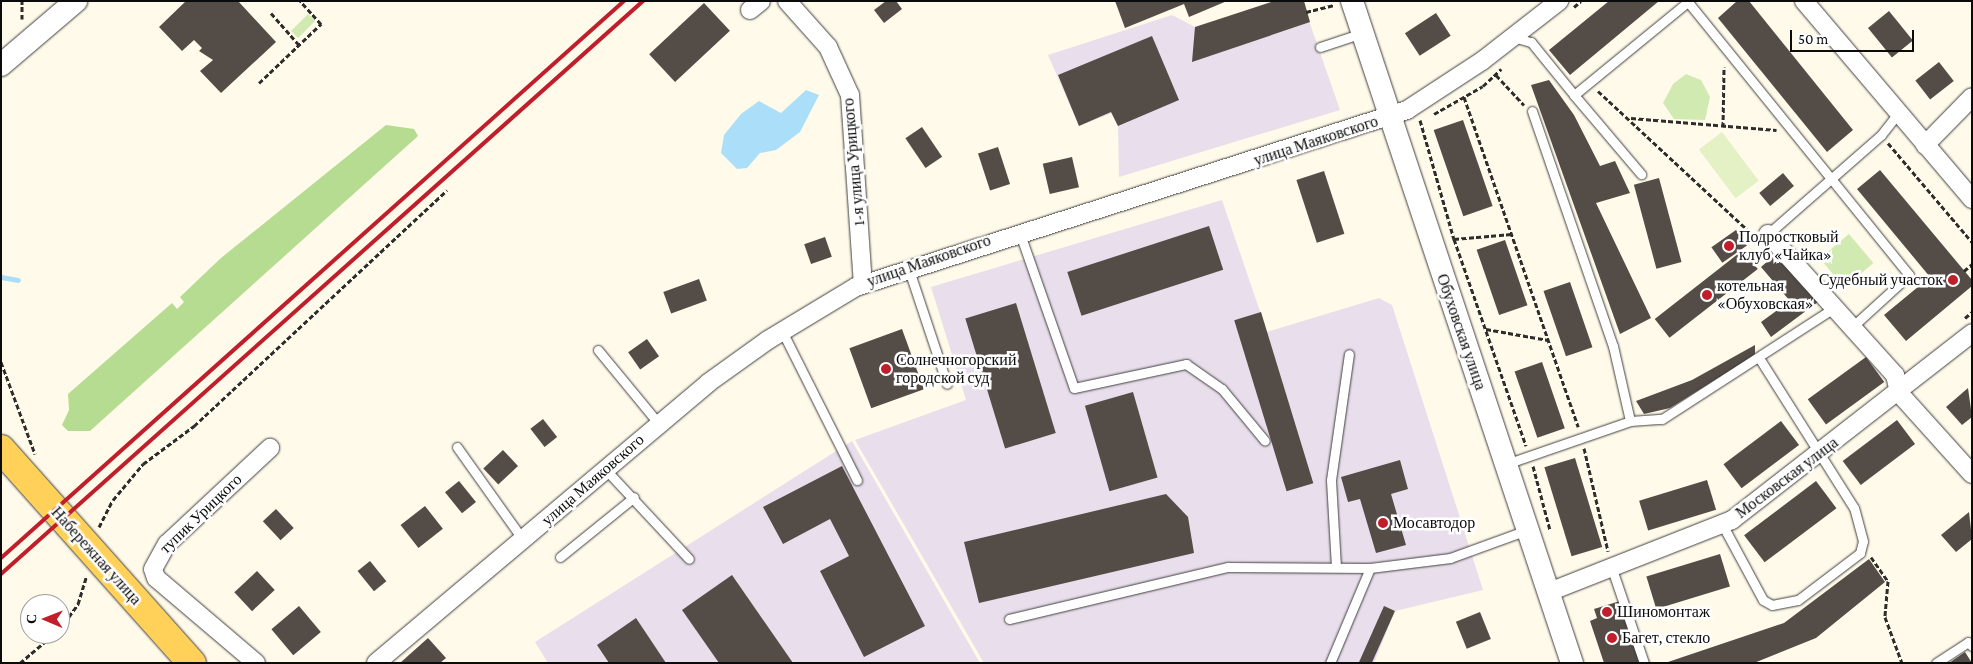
<!DOCTYPE html>
<html>
<head>
<meta charset="utf-8">
<style>
	body { margin:0 }
	#map { position:relative; width:1973px; height:664px; overflow:hidden; background:#fffae9; font-family:"Crimson Pro",serif }
	div>[style] { position:absolute }
	[style*='--x'] { left:calc(var(--x)*1px); top:calc(var(--y)*1px); width:calc(var(--w)*1px); rotate:calc(var(--a)*1deg) }
	.industrial>* { inset:0; background:#e9deeb }
	.green>* { inset:0; background:#d1eab2; transform-origin:0 0 }
	.forest>* { inset:0; background:#b5dc90 }
	.pitch>* { inset:0; background:#e3f1c4; transform-origin:0 0 }
	.water>* { inset:0; background:#abdff9 }
	.stream>* { height:5px; margin:-2.5px; padding:0 2.5px; transform-origin:2.5px; border-radius:2.5px; background:#abdff9 }
	.building>* { inset:0; background:#544c47; transform-origin:0 0 }
	.path>* { height:3px; margin-top:-1.5px; transform-origin:0; background:repeating-linear-gradient(90deg,#2d2d2d 0 5px,transparent 0 7.5px) }
	.roads { filter:drop-shadow(0 0 1px #3e3e3e) drop-shadow(0 0 1px #3e3e3e) }
	.service>* { height:9px; margin:-4.5px; padding:0 4.5px; transform-origin:4.5px; border-radius:4.5px; background:#fff }
	.minor>* { height:18px; margin:-9px; padding:0 9px; transform-origin:9px; border-radius:9px; background:#fff }
	.tertiary>* { height:22px; margin:-11px; padding:0 11px; transform-origin:11px; border-radius:11px; background:#fff }
	.primary>* { height:28px; margin:-14px; padding:0 14px; transform-origin:14px; border-radius:14px; background:#ffd159 }
	.rail>* { height:4px; margin:-2px; padding:0 2px; transform-origin:2px; border-radius:2px; background:#c01e2b }
	.dots>* { width:14px; height:14px; translate:-50% -50%; box-sizing:border-box; border:2px solid #fff; border-radius:50% }
	span { translate:-50% -50%; white-space:nowrap; text-align:center; line-height:1.15; -webkit-text-stroke:5px #fff; paint-order:stroke }
	.street-label { font-size:16px; color:#0b0b0b }
	.poi-label { font-size:16px; color:#0b0b0b }
	.left { translate:0 -50%; text-align:left }
	.right { translate:-100% -50%; text-align:right }
	.frame { position:absolute; inset:0; border:2px solid #0b0b0b; pointer-events:none }
	.north { position:absolute; left:20px; top:594px; width:50px; height:50px; box-sizing:border-box; background:#fff; border:1px solid #9d9d9d; border-radius:50%; rotate:271deg; font-size:14px; font-weight:700; line-height:20px; text-align:center; color:#0b0b0b }
	.north::after { content:''; display:block; margin:auto; width:18px; height:22px; background:#c01e2b; clip-path:polygon(50% 0,100% 100%,50% 72%,0 100%) }
	.scale { position:absolute; left:1790px; top:30px; width:124px; height:22px; box-sizing:border-box; border:2px solid #0b0b0b; border-top:0; padding-left:6px; font-size:15px; line-height:18px; white-space:nowrap; color:#0b0b0b; -webkit-text-stroke:4px #fff; paint-order:stroke }
</style>
</head>
<body>
<div id="map">
	<div class="industrial">
		<i style="clip-path:polygon(1268px 4px,1306px 12px,1340px 110px,1119px 177px,1118px 127px,1112px 113px,1079px 126px,1048px 55px,1172px 15px,1195px 27px)"></i>
		<i style="clip-path:polygon(1222px 200px,1267px 332px,1379px 298px,1392px 305px,1483px 590px,1395px 611px,1374px 663px,984px 663px,855px 440px,966px 400px,931px 287px)"></i>
		<i style="clip-path:polygon(852px 441px,980px 663px,548px 663px,535px 642px)"></i>
	</div>
	<div class="green">
		<i style="left:308px;top:14px;width:10px;height:24px;rotate:45deg"></i>
		<i style="clip-path:polygon(1686px 74px,1701px 80px,1710px 97px,1705px 120px,1674px 119px,1663px 103px,1673px 84px)"></i>
		<i style="left:1849px;top:234px;width:38px;height:38px;rotate:50deg"></i>
	</div>
	<div class="forest">
		<i style="clip-path:polygon(386px 125px,414px 129px,418px 136px,90px 431px,68px 431px,62px 425px,69px 410px,68px 394px,172px 303px,177px 309px,184px 302px,180px 297px,221px 258px)"></i>
	</div>
	<div class="pitch">
		<i style="left:1722px;top:132px;width:61px;height:29px;rotate:53deg"></i>
	</div>
	<div class="water">
		<i style="clip-path:polygon(806px 90px,819px 95px,800px 132px,776px 150px,760px 153px,747px 168px,737px 169px,721px 153px,724px 135px,741px 114px,759px 101px,781px 113px)"></i>
	</div>
	<div class="stream">
		<i style="--x:1;--y:277;--w:17;--a:10"></i>
	</div>
	<div class="building">
		<i style="clip-path:polygon(186px 1px,238px 1px,276px 42px,221px 93px,200px 71px,213px 60px,199px 51px,202px 48px,194px 40px,182px 51px,159px 27px)"></i>
		<i style="clip-path:polygon(886px 1px,896px 1px,902px 9px,884px 23px,874px 10px)"></i>
		<i style="clip-path:polygon(1115px 1px,1227px 1px,1189px 17px,1184px 4px,1125px 28px)"></i>
		<i style="clip-path:polygon(1274px 1px,1304px 1px,1310px 22px,1192px 62px,1195px 27px)"></i>
		<i style="clip-path:polygon(1609px 1px,1659px 1px,1570px 75px,1549px 50px)"></i>
		<i style="clip-path:polygon(1737px 1px,1749px 1px,1853px 130px,1827px 152px,1718px 18px)"></i>
		<i style="left:704px;top:3px;width:38px;height:75px;rotate:47deg"></i>
		<i style="left:1889px;top:11px;width:38px;height:27px;rotate:51deg"></i>
		<i style="left:1436px;top:13px;width:27px;height:37px;rotate:57deg"></i>
		<i style="clip-path:polygon(1152px 36px,1179px 100px,1118px 126px,1111px 112px,1079px 126px,1058px 75px)"></i>
		<i style="left:1939px;top:62px;width:24px;height:30px;rotate:52deg"></i>
		<i style="clip-path:polygon(1549px 80px,1574px 115px,1600px 166px,1615px 161px,1630px 193px,1596px 203px,1651px 318px,1620px 334px,1531px 85px)"></i>
		<i style="left:1463px;top:120px;width:91px;height:31px;rotate:71deg"></i>
		<i style="left:922px;top:127px;width:36px;height:20px;rotate:56deg"></i>
		<i style="left:998px;top:147px;width:39px;height:21px;rotate:72deg"></i>
		<i style="left:1072px;top:157px;width:31px;height:30px;rotate:77deg"></i>
		<i style="clip-path:polygon(1880px 170px,1972px 280px,1972px 286px,1906px 341px,1884px 315px,1930px 277px,1857px 189px)"></i>
		<i style="left:1324px;top:171px;width:66px;height:29px;rotate:72deg"></i>
		<i style="left:1783px;top:173px;width:17px;height:31px;rotate:50deg"></i>
		<i style="left:1659px;top:178px;width:87px;height:26px;rotate:75deg"></i>
		<i style="left:1209px;top:226px;width:46px;height:149px;rotate:72deg"></i>
		<i style="left:1736px;top:230px;width:19px;height:30px;rotate:55deg"></i>
		<i style="left:825px;top:237px;width:21px;height:22px;rotate:71deg"></i>
		<i style="left:1505px;top:240px;width:69px;height:30px;rotate:71deg"></i>
		<i style="left:1743px;top:250px;width:24px;height:112px;rotate:52deg"></i>
		<i style="clip-path:polygon(1777px 253px,1818px 302px,1771px 337px,1761px 322px,1790px 301px,1761px 267px)"></i>
		<i style="left:699px;top:279px;width:23px;height:38px;rotate:70deg"></i>
		<i style="left:1570px;top:282px;width:69px;height:28px;rotate:71deg"></i>
		<i style="left:1016px;top:303px;width:136px;height:53px;rotate:73deg"></i>
		<i style="left:1261px;top:312px;width:179px;height:28px;rotate:73deg"></i>
		<i style="left:902px;top:329px;width:64px;height:56px;rotate:70deg"></i>
		<i style="left:647px;top:339px;width:21px;height:23px;rotate:55deg"></i>
		<i style="clip-path:polygon(1755px 345px,1755px 355px,1670px 408px,1644px 414px,1636px 401px,1692px 380px)"></i>
		<i style="left:1866px;top:357px;width:31px;height:72px;rotate:54deg"></i>
		<i style="left:1542px;top:362px;width:70px;height:29px;rotate:71deg"></i>
		<i style="clip-path:polygon(1968px 388px,1972px 417px,1962px 425px,1946px 407px)"></i>
		<i style="left:1133px;top:392px;width:89px;height:50px;rotate:74deg"></i>
		<i style="left:543px;top:419px;width:23px;height:16px;rotate:52deg"></i>
		<i style="left:1897px;top:420px;width:30px;height:68px;rotate:53deg"></i>
		<i style="left:1781px;top:421px;width:30px;height:72px;rotate:53deg"></i>
		<i style="left:503px;top:450px;width:22px;height:27px;rotate:47deg"></i>
		<i style="left:1575px;top:458px;width:93px;height:32px;rotate:73deg"></i>
		<i style="clip-path:polygon(1400px 460px,1408px 489px,1391px 494px,1406px 545px,1376px 553px,1360px 499px,1348px 502px,1341px 477px)"></i>
		<i style="clip-path:polygon(842px 466px,925px 626px,864px 657px,820px 571px,849px 556px,830px 519px,783px 544px,763px 507px)"></i>
		<i style="left:1707px;top:480px;width:31px;height:71px;rotate:73deg"></i>
		<i style="left:459px;top:481px;width:27px;height:18px;rotate:51deg"></i>
		<i style="left:1816px;top:481px;width:34px;height:90px;rotate:53deg"></i>
		<i style="clip-path:polygon(1166px 494px,1188px 517px,1194px 553px,979px 603px,964px 542px)"></i>
		<i style="left:425px;top:506px;width:29px;height:31px;rotate:52deg"></i>
		<i style="left:276px;top:509px;width:26px;height:18px;rotate:47deg"></i>
		<i style="clip-path:polygon(1969px 512px,1972px 539px,1956px 552px,1941px 535px)"></i>
		<i style="left:1720px;top:554px;width:34px;height:77px;rotate:73deg"></i>
		<i style="clip-path:polygon(1869px 559px,1885px 582px,1816px 638px,1754px 663px,1665px 663px,1784px 623px)"></i>
		<i style="left:370px;top:561px;width:26px;height:16px;rotate:51deg"></i>
		<i style="left:257px;top:571px;width:26px;height:31px;rotate:47deg"></i>
		<i style="clip-path:polygon(732px 575px,793px 663px,719px 663px,682px 610px)"></i>
		<i style="clip-path:polygon(1620px 601px,1641px 663px,1604px 663px,1590px 621px,1597px 618px,1594px 609px)"></i>
		<i style="left:299px;top:606px;width:34px;height:36px;rotate:50deg"></i>
		<i style="left:1384px;top:606px;width:12px;height:61px;rotate:24deg"></i>
		<i style="left:1480px;top:612px;width:29px;height:26px;rotate:68deg"></i>
		<i style="clip-path:polygon(636px 618px,666px 663px,609px 663px,597px 645px)"></i>
		<i style="clip-path:polygon(428px 638px,446px 658px,440px 663px,400px 663px)"></i>
		<i style="clip-path:polygon(1965px 652px,1972px 663px,1949px 663px)"></i>
	</div>
	<div class="path">
		<i style="--x:1574;--y:7;--w:9;--a:-41"></i>
		<i style="--x:1306;--y:12;--w:29;--a:-14"></i>
		<i style="--x:271;--y:13;--w:43;--a:48.8"></i>
		<i style="--x:22;--y:19;--w:18;--a:-90"></i>
		<i style="--x:1496;--y:75;--w:41;--a:47"></i>
		<i style="--x:259;--y:83;--w:86;--a:-43.6"></i>
		<i style="--x:321;--y:24;--w:31;--a:-132"></i>
		<i style="--x:1598;--y:91;--w:210;--a:42.9"></i>
		<i style="--x:1464;--y:97;--w:349;--a:70.9"></i>
		<i style="--x:1434;--y:114;--w:56;--a:-29.7"></i>
		<i style="--x:1483;--y:86;--w:25;--a:-43"></i>
		<i style="--x:1631;--y:118;--w:146;--a:4.7"></i>
		<i style="--x:1420;--y:120;--w:124;--a:74.1"></i>
		<i style="--x:1454;--y:239;--w:219;--a:70.8"></i>
		<i style="--x:1723;--y:127;--w:60;--a:-89"></i>
		<i style="--x:1888;--y:143;--w:130;--a:49.7"></i>
		<i style="--x:1454;--y:239;--w:58;--a:-4.9"></i>
		<i style="--x:1964;--y:271;--w:11;--a:-41"></i>
		<i style="--x:1965;--y:318;--w:9;--a:-41"></i>
		<i style="--x:1486;--y:329;--w:63;--a:10.1"></i>
		<i style="--x:1;--y:362;--w:98;--a:69.7"></i>
		<i style="--x:1584;--y:448;--w:106;--a:76.9"></i>
		<i style="--x:1533;--y:466;--w:66;--a:75.1"></i>
		<i style="--x:99;--y:527;--w:30;--a:-63"></i>
		<i style="--x:113;--y:500;--w:47;--a:-50.2"></i>
		<i style="--x:143;--y:464;--w:64;--a:-36.7"></i>
		<i style="--x:194;--y:426;--w:346;--a:-43"></i>
		<i style="--x:1871;--y:557;--w:29;--a:55"></i>
		<i style="--x:1888;--y:581;--w:36;--a:95"></i>
		<i style="--x:1885;--y:617;--w:49;--a:69.7"></i>
		<i style="--x:60;--y:629;--w:31;--a:-54"></i>
		<i style="--x:78;--y:604;--w:28;--a:-73"></i>
		<i style="--x:20;--y:663;--w:45;--a:-40.5"></i>
	</div>
	<div class="roads">
		<div class="service">
			<i style="--x:1688;--y:2;--w:351;--a:51"></i>
			<i style="--x:1909;--y:275;--w:77;--a:137.6"></i>
			<i style="--x:1513;--y:37;--w:19;--a:16"></i>
			<i style="--x:1531;--y:42;--w:68;--a:50.9"></i>
			<i style="--x:1574;--y:95;--w:149;--a:-39.3"></i>
			<i style="--x:1320;--y:47;--w:44;--a:-18.4"></i>
			<i style="--x:1574;--y:95;--w:104;--a:49.7"></i>
			<i style="--x:1532;--y:111;--w:249;--a:71"></i>
			<i style="--x:1613;--y:346;--w:77;--a:77.2"></i>
			<i style="--x:1019;--y:231;--w:166;--a:70.7"></i>
			<i style="--x:1074;--y:388;--w:115;--a:-12.1"></i>
			<i style="--x:1186;--y:364;--w:44;--a:34.8"></i>
			<i style="--x:1222;--y:389;--w:67;--a:50.4"></i>
			<i style="--x:1768;--y:234;--w:150;--a:-41.2"></i>
			<i style="--x:1881;--y:135;--w:29;--a:-52"></i>
			<i style="--x:908;--y:267;--w:123;--a:71.6"></i>
			<i style="--x:782;--y:331;--w:167;--a:63.3"></i>
			<i style="--x:598;--y:350;--w:96;--a:50.5"></i>
			<i style="--x:457;--y:447;--w:114;--a:54.6"></i>
			<i style="--x:1506;--y:464;--w:131;--a:-19.1"></i>
			<i style="--x:1630;--y:421;--w:32;--a:-4"></i>
			<i style="--x:1662;--y:419;--w:206;--a:-32.9"></i>
			<i style="--x:607;--y:471;--w:120;--a:47"></i>
			<i style="--x:1722;--y:524;--w:86;--a:61.7"></i>
			<i style="--x:1763;--y:600;--w:10;--a:29"></i>
			<i style="--x:1772;--y:605;--w:26;--a:-11"></i>
			<i style="--x:1798;--y:600;--w:78;--a:-37.2"></i>
			<i style="--x:1860;--y:553;--w:12;--a:-76"></i>
			<i style="--x:1863;--y:541;--w:34;--a:-105"></i>
			<i style="--x:1854;--y:508;--w:178;--a:-122.3"></i>
			<i style="--x:560;--y:557;--w:95;--a:-39"></i>
			<i style="--x:1336;--y:567;--w:87;--a:-93.3"></i>
			<i style="--x:1331;--y:480;--w:127;--a:-81.9"></i>
			<i style="--x:1612;--y:569;--w:99;--a:71.2"></i>
			<i style="--x:1009;--y:619;--w:225;--a:-13.4"></i>
			<i style="--x:1228;--y:567;--w:142;--a:0.4"></i>
			<i style="--x:1370;--y:568;--w:81;--a:-7.1"></i>
			<i style="--x:1450;--y:558;--w:82;--a:-20"></i>
			<i style="--x:1330;--y:663;--w:103;--a:-67.2"></i>
			<i style="--x:1936;--y:663;--w:38;--a:-33"></i>
			<i style="--x:1968;--y:642;--w:6;--a:45"></i>
		</div>
		<div class="minor">
			<i style="--x:787;--y:1;--w:62;--a:48.3"></i>
			<i style="--x:828;--y:47;--w:53;--a:65.4"></i>
			<i style="--x:850;--y:95;--w:189;--a:86.1"></i>
			<i style="--x:1804;--y:1;--w:260;--a:49.7"></i>
			<i style="--x:750;--y:10;--w:14;--a:-39"></i>
			<i style="--x:1925;--y:145;--w:67;--a:-45.6"></i>
			<i style="--x:1768;--y:234;--w:190;--a:48"></i>
			<i style="--x:1895;--y:375;--w:18;--a:77"></i>
			<i style="--x:1899;--y:393;--w:109;--a:48"></i>
			<i style="--x:1549;--y:592;--w:197;--a:-21.5"></i>
			<i style="--x:1732;--y:520;--w:304;--a:-37.9"></i>
			<i style="--x:256;--y:663;--w:131;--a:-139.6"></i>
			<i style="--x:156;--y:578;--w:9;--a:-108"></i>
			<i style="--x:153;--y:569;--w:29;--a:-61"></i>
			<i style="--x:167;--y:544;--w:141;--a:-43"></i>
			<i style="--x:376;--y:663;--w:434;--a:-40.1"></i>
			<i style="--x:708;--y:383;--w:74;--a:-35.6"></i>
			<i style="--x:768;--y:340;--w:103;--a:-31.1"></i>
			<i style="--x:856;--y:287;--w:579;--a:-17.81"></i>
			<i style="--x:1407;--y:110;--w:90;--a:-33.2"></i>
			<i style="--x:1482;--y:61;--w:98;--a:-37.9"></i>
		</div>
		<div class="tertiary">
			<i style="--x:1352;--y:1;--w:698;--a:71.62"></i>
			<i style="--x:1;--y:65;--w:99;--a:-40.5"></i>
		</div>
		<div class="primary">
			<i style="--x:1;--y:449;--w:287;--a:48.3"></i>
		</div>
	</div>
	<div class="rail">
		<i style="--x:1;--y:558;--w:836;--a:-41.8"></i>
		<i style="--x:1;--y:574;--w:861;--a:-41.75"></i>
	</div>
	<div class="dots">
		<i style="left:1729px;top:246px;background:#c01e2b"></i>
		<i style="left:1953px;top:280px;background:#c01e2b"></i>
		<i style="left:1707px;top:295px;background:#c01e2b"></i>
		<i style="left:886px;top:369px;background:#c01e2b"></i>
		<i style="left:1383px;top:523px;background:#c01e2b"></i>
		<i style="left:1607px;top:612px;background:#c01e2b"></i>
		<i style="left:1612px;top:638px;background:#c01e2b"></i>
	</div>
	<div class="street-label">
		<span style="left:1316px;top:141px;rotate:-18deg">улица Маяковского</span>
		<span style="left:854px;top:162px;rotate:-95deg">1-я улица Урицкого</span>
		<span style="left:929px;top:261px;rotate:-19deg">улица Маяковского</span>
		<span style="left:1461px;top:332px;rotate:71deg">Обуховская улица</span>
		<span style="left:1787px;top:478px;rotate:-37deg">Московская улица</span>
		<span style="left:593px;top:480px;rotate:-41deg">улица Маяковского</span>
		<span style="left:201px;top:514px;rotate:-44deg">тупик Урицкого</span>
		<span style="left:96px;top:556px;rotate:48deg">Набережная улица</span>
	</div>
	<div class="poi-label">
		<span class="left" style="left:1739px;top:246px">Подростковый<br>клуб «Чайка»</span>
		<span class="right" style="left:1943px;top:280px">Судебный участок</span>
		<span class="left" style="left:1717px;top:295px">котельная<br>«Обуховская»</span>
		<span class="left" style="left:896px;top:369px">Солнечногорский<br>городской суд</span>
		<span class="left" style="left:1393px;top:523px">Мосавтодор</span>
		<span class="left" style="left:1617px;top:612px">Шиномонтаж</span>
		<span class="left" style="left:1622px;top:638px">Багет, стекло</span>
	</div>
	<div class="frame"></div>
	<div class="north">С</div>
	<div class="scale">50 m</div>
</div>
</body>
</html>
